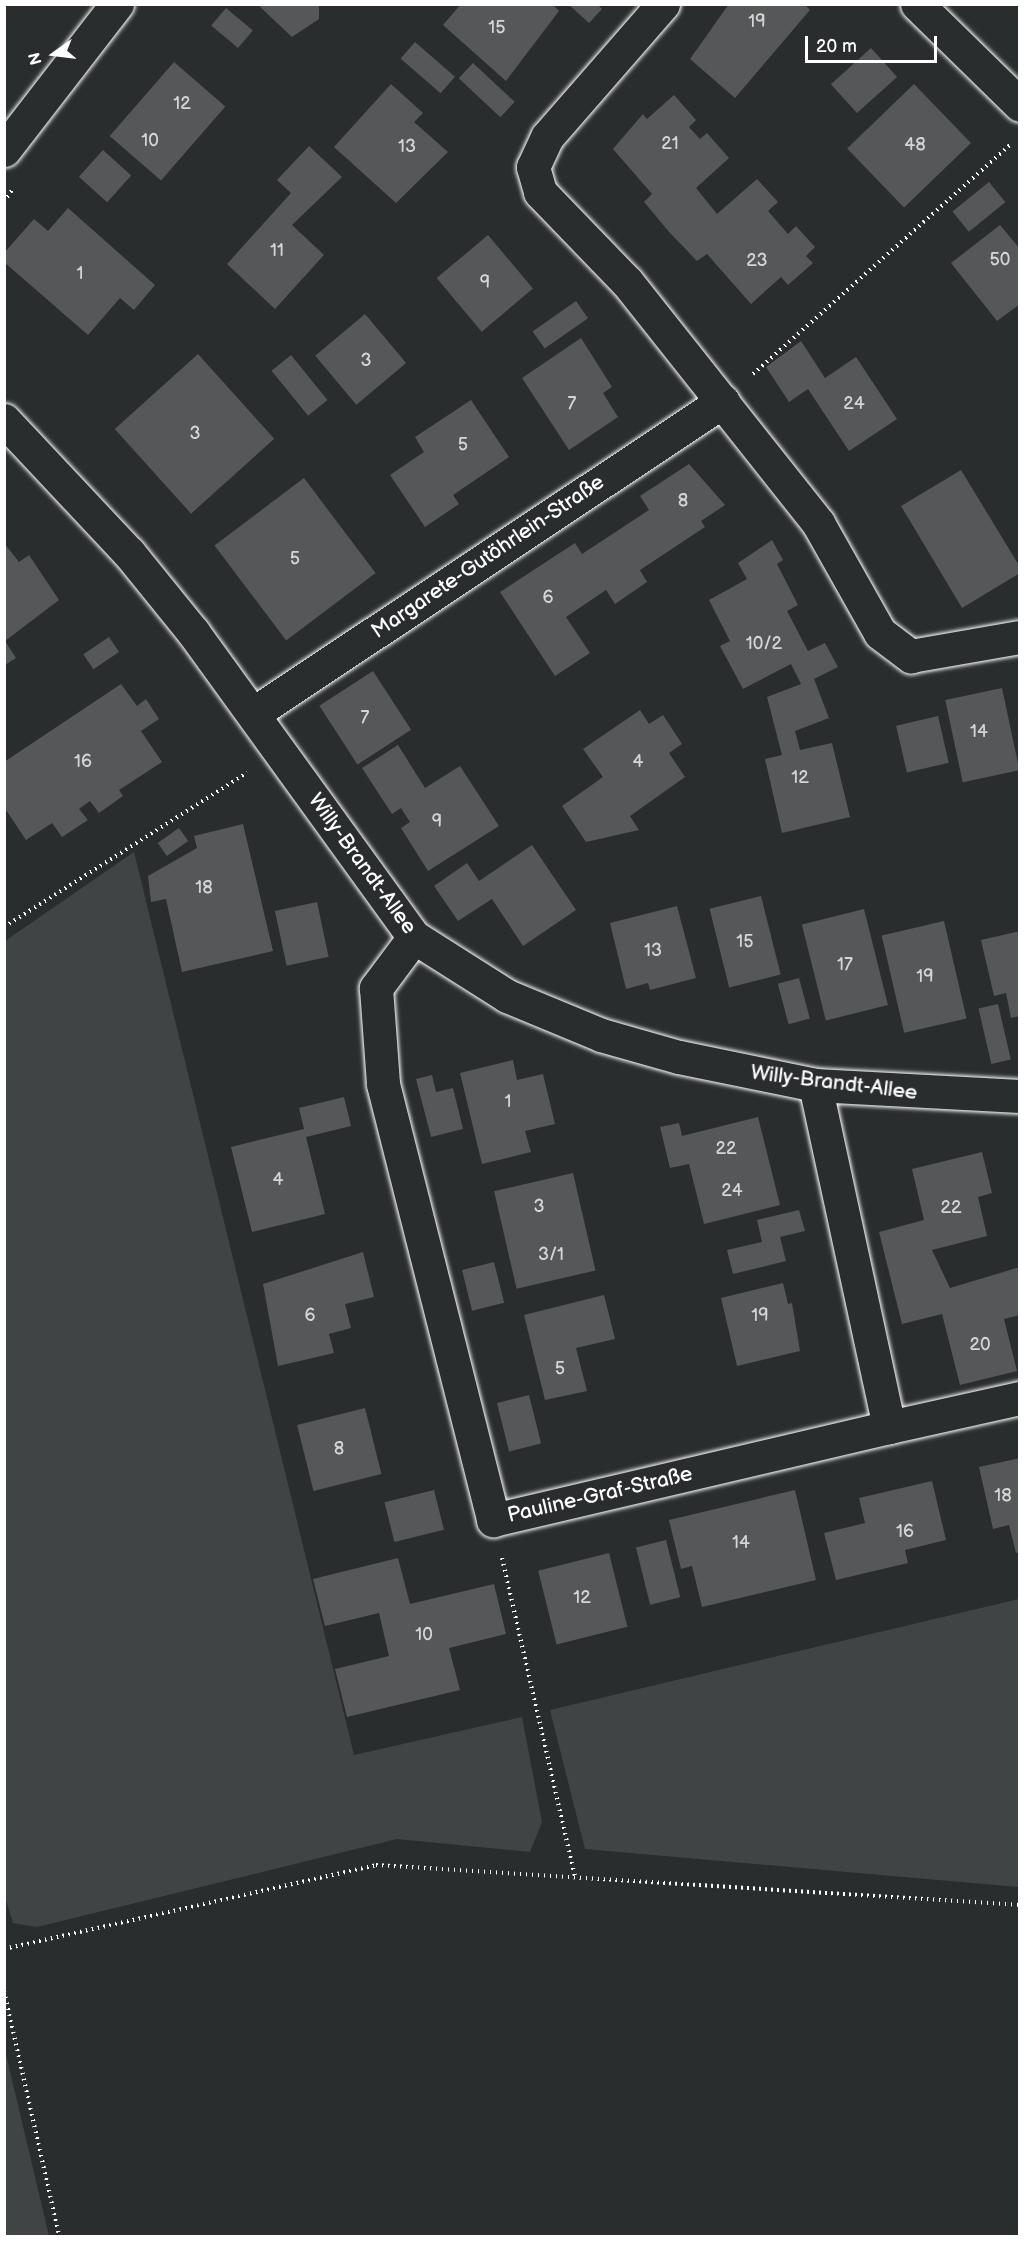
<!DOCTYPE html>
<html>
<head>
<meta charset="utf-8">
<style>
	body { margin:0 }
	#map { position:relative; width:1024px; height:2241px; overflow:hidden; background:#2a2d2e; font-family:"Balsamiq Sans",sans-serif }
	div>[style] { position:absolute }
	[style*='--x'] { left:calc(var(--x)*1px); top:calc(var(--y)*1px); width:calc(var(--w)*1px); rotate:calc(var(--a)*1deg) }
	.green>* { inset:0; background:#414445 }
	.building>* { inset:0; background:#555758; transform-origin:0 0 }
	.path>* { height:4px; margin-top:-2px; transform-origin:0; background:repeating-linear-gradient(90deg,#fff 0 1.5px,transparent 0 6px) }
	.roads { filter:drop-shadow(0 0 2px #fff) drop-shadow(0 0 2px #fff) }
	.minor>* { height:33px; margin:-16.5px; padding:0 16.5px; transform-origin:16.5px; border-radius:16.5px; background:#2a2d2e }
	span { translate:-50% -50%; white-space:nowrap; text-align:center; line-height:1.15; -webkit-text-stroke:6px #2a2d2e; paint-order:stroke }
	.number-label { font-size:18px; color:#d4d5d5 }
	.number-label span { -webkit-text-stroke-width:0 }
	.street-label { font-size:21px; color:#fff }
	.frame { position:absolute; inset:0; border:6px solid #fff; pointer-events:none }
	.north { position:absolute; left:24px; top:24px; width:60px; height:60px; -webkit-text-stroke:4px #2a2d2e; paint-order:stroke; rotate:256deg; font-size:16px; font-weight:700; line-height:24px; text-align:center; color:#fff }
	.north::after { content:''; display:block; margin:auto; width:21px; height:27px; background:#fff; clip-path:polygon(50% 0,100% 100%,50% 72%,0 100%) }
	.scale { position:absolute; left:805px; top:36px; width:132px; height:27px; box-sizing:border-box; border:3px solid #fff; border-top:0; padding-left:8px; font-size:18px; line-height:21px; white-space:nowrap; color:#fff; -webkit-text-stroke:4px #2a2d2e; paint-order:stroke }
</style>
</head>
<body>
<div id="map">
	<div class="green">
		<i style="clip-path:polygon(134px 852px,354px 1755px,522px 1717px,542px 1822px,530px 1852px,397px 1839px,37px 1927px,13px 1923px,4px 1894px,5px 941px)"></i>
		<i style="clip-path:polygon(1019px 1599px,1019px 1887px,585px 1849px,550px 1710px)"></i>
		<i style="clip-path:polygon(4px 2050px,5px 2050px,49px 2236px,5px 2236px)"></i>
	</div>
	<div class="building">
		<i style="clip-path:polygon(257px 4px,319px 4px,319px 19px,292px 37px)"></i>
		<i style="clip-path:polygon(461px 4px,552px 4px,559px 11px,506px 81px,443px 25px)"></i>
		<i style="clip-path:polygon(568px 4px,597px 4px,602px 9px,589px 23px)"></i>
		<i style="clip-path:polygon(729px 4px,804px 4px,810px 10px,735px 98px,690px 59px)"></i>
		<i style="left:226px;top:8px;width:35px;height:23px;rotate:40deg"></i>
		<i style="left:415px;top:42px;width:53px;height:22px;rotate:41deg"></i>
		<i style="left:871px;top:48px;width:39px;height:54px;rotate:48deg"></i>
		<i style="left:174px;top:62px;width:68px;height:98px;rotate:41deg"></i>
		<i style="left:473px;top:63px;width:57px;height:21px;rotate:43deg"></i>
		<i style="clip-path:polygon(391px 84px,423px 113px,414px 122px,448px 152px,396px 203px,334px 147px)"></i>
		<i style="left:914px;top:84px;width:82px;height:93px;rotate:46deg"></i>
		<i style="clip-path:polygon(674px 95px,696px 120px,689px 127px,700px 139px,707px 133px,729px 158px,696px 188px,717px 214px,757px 179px,778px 202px,768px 211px,788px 234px,796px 226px,815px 247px,806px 256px,813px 263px,788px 285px,781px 277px,751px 304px,707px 254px,697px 261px,670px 233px,644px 202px,652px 194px,613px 149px,643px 114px,647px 119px)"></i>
		<i style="clip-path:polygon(309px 146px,342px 177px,292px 225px,324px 255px,275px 309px,227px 264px,291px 193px,277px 180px)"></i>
		<i style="left:103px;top:150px;width:38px;height:36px;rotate:42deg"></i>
		<i style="left:989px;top:182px;width:26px;height:47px;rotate:51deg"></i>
		<i style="clip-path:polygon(68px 208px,155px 285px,134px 310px,120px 298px,88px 335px,4px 262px,4px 253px,34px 219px,48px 231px)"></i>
		<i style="clip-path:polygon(1000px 225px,1020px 249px,1020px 304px,997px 321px,951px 263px)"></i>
		<i style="left:488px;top:235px;width:70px;height:67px;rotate:50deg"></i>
		<i style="left:576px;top:301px;width:21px;height:53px;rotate:55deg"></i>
		<i style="left:365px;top:314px;width:64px;height:65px;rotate:50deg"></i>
		<i style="clip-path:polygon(581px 338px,612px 387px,603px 393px,618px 417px,569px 450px,522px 378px)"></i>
		<i style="clip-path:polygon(801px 341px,825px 378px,856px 357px,897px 419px,849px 451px,808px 389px,789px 402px,766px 367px)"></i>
		<i style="left:198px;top:354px;width:114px;height:112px;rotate:48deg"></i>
		<i style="left:291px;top:355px;width:58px;height:25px;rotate:51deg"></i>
		<i style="clip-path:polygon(471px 400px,509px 457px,453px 495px,459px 504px,425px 527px,390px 475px,424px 452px,415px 437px)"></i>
		<i style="clip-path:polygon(689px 464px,725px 505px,701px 521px,705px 527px,640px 570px,647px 582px,615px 604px,606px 590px,566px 617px,590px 653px,555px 676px,500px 592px,575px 543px,582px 554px,649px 510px,640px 496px)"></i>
		<i style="clip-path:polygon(961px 470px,1020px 567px,1020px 573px,962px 608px,901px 506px)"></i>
		<i style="left:304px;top:478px;width:119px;height:112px;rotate:53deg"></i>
		<i style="clip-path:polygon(772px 540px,783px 560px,777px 564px,798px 605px,787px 611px,808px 651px,825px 643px,838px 667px,814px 679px,829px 718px,795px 731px,800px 750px,832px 743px,850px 817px,782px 833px,765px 759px,782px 755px,767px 697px,801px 684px,791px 664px,743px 689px,720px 646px,730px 641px,709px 600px,747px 579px,738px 563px)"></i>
		<i style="clip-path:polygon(4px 543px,19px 562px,29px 555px,59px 600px,5px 641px,16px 658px,5px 665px)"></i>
		<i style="left:109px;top:637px;width:18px;height:31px;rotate:56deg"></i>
		<i style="left:373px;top:671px;width:70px;height:64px;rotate:57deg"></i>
		<i style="clip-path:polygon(121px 684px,137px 706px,146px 699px,159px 719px,141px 731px,162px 762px,119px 790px,123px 796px,99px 813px,90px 801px,79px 809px,88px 820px,62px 837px,52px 823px,26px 840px,4px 807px,4px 762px)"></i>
		<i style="left:1002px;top:688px;width:84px;height:58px;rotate:78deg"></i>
		<i style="clip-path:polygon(640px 710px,649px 724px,663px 715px,682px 744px,669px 753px,685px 777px,630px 816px,639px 830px,586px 842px,562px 806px,603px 777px,583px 749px)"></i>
		<i style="left:938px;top:716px;width:48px;height:43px;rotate:77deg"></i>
		<i style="clip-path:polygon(398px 745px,425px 788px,460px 766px,499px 826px,428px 871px,401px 828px,410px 822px,401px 808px,392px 814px,362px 768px)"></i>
		<i style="clip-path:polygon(243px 824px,273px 951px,182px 972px,166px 899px,151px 902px,148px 876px,197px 848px,194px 836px)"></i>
		<i style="left:179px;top:828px;width:16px;height:26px;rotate:55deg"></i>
		<i style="clip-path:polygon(532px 845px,576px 910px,523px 946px,492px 899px,458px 921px,434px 886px,467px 863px,479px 881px)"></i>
		<i style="left:761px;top:896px;width:81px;height:53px;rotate:76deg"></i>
		<i style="left:317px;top:902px;width:56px;height:43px;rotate:78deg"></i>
		<i style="clip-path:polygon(677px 906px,696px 978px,650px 990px,648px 983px,626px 989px,610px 923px)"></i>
		<i style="left:864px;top:909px;width:99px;height:64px;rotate:76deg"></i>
		<i style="left:944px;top:921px;width:100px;height:64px;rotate:77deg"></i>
		<i style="clip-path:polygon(1020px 931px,1020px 1016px,1011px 1018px,1006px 993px,994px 996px,981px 940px)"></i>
		<i style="left:799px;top:978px;width:42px;height:22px;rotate:75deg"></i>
		<i style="left:998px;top:1004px;width:57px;height:20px;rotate:77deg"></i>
		<i style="clip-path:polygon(513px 1060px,517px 1080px,543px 1074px,555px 1124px,525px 1131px,531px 1152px,482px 1164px,460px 1073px)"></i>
		<i style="clip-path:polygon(432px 1075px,436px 1092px,453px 1088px,463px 1129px,431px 1137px,416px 1079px)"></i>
		<i style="clip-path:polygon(344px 1097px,351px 1126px,306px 1137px,325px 1214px,252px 1232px,231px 1147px,304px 1129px,299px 1108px)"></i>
		<i style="clip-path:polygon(758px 1117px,780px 1205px,704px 1224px,689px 1164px,670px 1168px,660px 1127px,679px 1123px,682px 1136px)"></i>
		<i style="clip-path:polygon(982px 1152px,992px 1193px,978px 1197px,987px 1236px,932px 1250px,950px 1288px,1020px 1267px,1020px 1315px,1004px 1319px,1017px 1371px,960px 1385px,942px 1314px,902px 1324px,879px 1232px,924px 1220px,912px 1169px)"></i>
		<i style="left:573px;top:1173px;width:100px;height:81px;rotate:77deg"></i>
		<i style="clip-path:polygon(799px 1210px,805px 1231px,780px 1237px,786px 1261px,733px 1274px,727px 1250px,762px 1242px,757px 1220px)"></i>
		<i style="clip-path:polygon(363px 1252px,374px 1297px,345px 1304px,351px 1328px,329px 1334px,334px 1353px,278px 1366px,263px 1284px)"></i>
		<i style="left:494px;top:1262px;width:42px;height:33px;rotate:76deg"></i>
		<i style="clip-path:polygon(783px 1283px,788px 1304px,792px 1303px,800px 1351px,737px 1366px,721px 1298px)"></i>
		<i style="clip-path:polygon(604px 1295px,615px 1339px,576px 1348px,587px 1391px,545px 1400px,524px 1315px)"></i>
		<i style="left:529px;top:1395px;width:50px;height:33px;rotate:76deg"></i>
		<i style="left:365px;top:1408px;width:68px;height:70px;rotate:76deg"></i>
		<i style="clip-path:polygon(1020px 1458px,1020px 1552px,1016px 1553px,1009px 1525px,993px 1529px,979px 1467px)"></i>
		<i style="clip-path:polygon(932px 1481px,946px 1540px,905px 1550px,908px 1563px,836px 1580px,824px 1533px,865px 1523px,859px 1498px)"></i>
		<i style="left:434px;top:1490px;width:41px;height:51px;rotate:76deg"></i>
		<i style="clip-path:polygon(795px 1490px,816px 1580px,702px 1607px,692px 1566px,681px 1569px,669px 1520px)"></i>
		<i style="left:666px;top:1540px;width:59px;height:31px;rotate:76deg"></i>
		<i style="left:609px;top:1553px;width:76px;height:73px;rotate:76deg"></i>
		<i style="clip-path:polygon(398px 1558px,410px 1604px,494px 1584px,506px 1634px,449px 1648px,460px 1690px,347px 1717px,335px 1669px,389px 1656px,379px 1613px,325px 1626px,313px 1579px)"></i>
	</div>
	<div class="path">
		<i style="--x:4;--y:202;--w:14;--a:-56"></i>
		<i style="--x:753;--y:374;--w:346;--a:-41.7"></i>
		<i style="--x:4;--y:927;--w:288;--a:-32.4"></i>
		<i style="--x:502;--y:1558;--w:326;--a:77.1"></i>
		<i style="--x:4;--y:1949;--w:381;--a:-12.7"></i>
		<i style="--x:376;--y:1865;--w:645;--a:3.55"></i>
		<i style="--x:4;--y:1991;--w:251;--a:77.3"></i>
	</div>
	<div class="roads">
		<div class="minor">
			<i style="--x:663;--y:4;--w:176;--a:131.1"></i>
			<i style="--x:547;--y:137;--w:33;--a:115"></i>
			<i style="--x:533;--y:167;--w:26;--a:74"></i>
			<i style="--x:540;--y:192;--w:125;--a:46"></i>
			<i style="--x:627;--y:282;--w:308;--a:51.6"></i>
			<i style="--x:818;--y:523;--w:126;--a:60.6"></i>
			<i style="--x:880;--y:633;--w:39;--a:37"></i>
			<i style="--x:911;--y:656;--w:111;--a:-9.9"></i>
			<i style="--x:917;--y:4;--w:144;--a:44.4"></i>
			<i style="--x:4;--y:150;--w:185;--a:-52.3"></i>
			<i style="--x:4;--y:420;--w:183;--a:46.8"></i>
			<i style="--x:129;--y:553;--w:102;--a:51"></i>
			<i style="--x:193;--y:632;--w:377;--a:54.1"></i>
			<i style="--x:414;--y:937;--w:110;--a:32.4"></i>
			<i style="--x:507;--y:996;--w:102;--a:22.5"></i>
			<i style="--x:601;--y:1035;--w:81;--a:15.8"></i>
			<i style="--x:679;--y:1057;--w:139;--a:11.6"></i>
			<i style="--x:815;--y:1085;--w:205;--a:3.1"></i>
			<i style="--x:254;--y:713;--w:563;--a:-33.63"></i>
			<i style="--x:414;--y:937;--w:64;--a:126.7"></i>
			<i style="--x:376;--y:988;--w:96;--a:85.8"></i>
			<i style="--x:383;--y:1084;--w:450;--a:75.8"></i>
			<i style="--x:493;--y:1520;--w:407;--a:-13.2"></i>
			<i style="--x:889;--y:1427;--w:350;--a:-102.2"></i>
			<i style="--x:889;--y:1427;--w:134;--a:-12.5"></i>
		</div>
	</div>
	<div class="number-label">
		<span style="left:757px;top:22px">19</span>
		<span style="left:497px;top:28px">15</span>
		<span style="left:182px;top:104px">12</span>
		<span style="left:150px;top:141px">10</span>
		<span style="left:670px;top:144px">21</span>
		<span style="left:915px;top:145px">48</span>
		<span style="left:407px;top:147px">13</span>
		<span style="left:277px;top:251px">11</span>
		<span style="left:1000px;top:260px">50</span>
		<span style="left:757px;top:261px">23</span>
		<span style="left:80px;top:274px">1</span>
		<span style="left:485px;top:283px">9</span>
		<span style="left:366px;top:361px">3</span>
		<span style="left:572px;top:404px">7</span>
		<span style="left:854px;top:404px">24</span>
		<span style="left:195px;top:434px">3</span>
		<span style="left:463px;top:445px">5</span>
		<span style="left:683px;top:501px">8</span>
		<span style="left:295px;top:559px">5</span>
		<span style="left:548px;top:598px">6</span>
		<span style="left:764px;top:644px">10/2</span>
		<span style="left:365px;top:718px">7</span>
		<span style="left:979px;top:732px">14</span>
		<span style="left:83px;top:762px">16</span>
		<span style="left:638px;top:762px">4</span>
		<span style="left:800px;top:778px">12</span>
		<span style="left:437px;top:822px">9</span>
		<span style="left:204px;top:888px">18</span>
		<span style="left:745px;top:942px">15</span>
		<span style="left:653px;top:951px">13</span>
		<span style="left:845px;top:965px">17</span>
		<span style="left:925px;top:977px">19</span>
		<span style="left:508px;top:1102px">1</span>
		<span style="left:726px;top:1149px">22</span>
		<span style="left:278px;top:1180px">4</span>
		<span style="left:732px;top:1191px">24</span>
		<span style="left:539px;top:1207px">3</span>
		<span style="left:951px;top:1208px">22</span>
		<span style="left:551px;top:1255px">3/1</span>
		<span style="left:310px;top:1316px">6</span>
		<span style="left:760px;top:1316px">19</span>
		<span style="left:980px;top:1345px">20</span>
		<span style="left:560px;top:1369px">5</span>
		<span style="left:339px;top:1449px">8</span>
		<span style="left:1003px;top:1496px">18</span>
		<span style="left:905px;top:1532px">16</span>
		<span style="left:741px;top:1543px">14</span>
		<span style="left:582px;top:1598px">12</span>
		<span style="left:424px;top:1635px">10</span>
	</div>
	<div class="street-label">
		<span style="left:488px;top:557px;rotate:-34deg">Margarete-Gutöhrlein-Straße</span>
		<span style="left:362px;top:864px;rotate:54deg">Willy-Brandt-Allee</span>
		<span style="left:834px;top:1083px;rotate:7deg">Willy-Brandt-Allee</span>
		<span style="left:600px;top:1495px;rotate:-13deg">Pauline-Graf-Straße</span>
	</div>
	<div class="frame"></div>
	<div class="north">N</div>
	<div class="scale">20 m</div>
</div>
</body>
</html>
